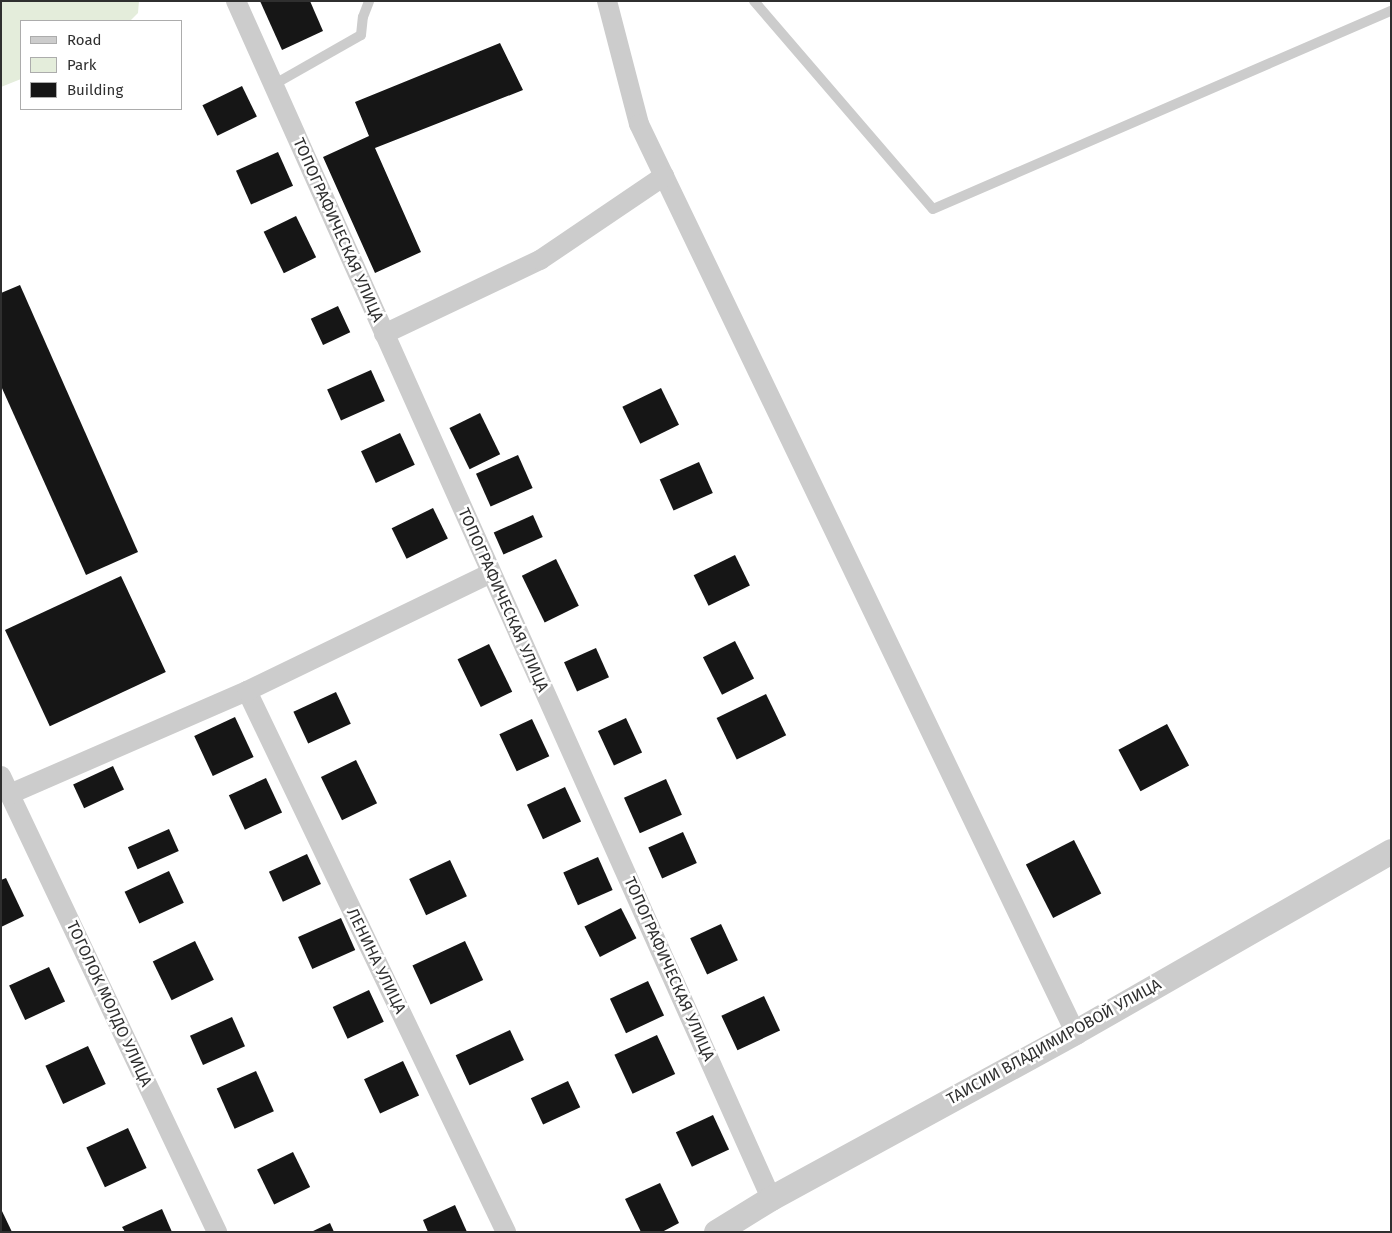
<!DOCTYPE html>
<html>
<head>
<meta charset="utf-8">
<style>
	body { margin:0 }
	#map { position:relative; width:1392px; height:1233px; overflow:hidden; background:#fff; font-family:"Fira Sans",sans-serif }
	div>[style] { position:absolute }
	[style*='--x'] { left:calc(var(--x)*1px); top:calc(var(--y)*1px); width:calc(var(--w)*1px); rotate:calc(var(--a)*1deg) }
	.green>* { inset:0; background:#e4eddb }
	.building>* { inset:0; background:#161616; transform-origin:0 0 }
	.service>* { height:10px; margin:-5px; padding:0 5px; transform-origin:5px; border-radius:5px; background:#ccc }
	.minor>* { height:20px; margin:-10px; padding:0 10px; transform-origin:10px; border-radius:10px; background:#ccc }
	.tertiary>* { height:25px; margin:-12.5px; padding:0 12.5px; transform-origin:12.5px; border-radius:12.5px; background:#ccc }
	span { translate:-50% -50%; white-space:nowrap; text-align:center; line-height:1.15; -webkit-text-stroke:5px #fff; paint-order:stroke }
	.street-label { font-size:16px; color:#2f2f2f }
	.frame { position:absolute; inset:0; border:2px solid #2f2f2f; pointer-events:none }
	.legend { position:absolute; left:20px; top:20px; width:162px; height:90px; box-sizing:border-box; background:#fff; border:1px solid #acacac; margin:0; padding:6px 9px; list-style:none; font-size:15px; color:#2f2f2f }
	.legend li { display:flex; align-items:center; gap:10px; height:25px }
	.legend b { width:25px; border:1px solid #acacac }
</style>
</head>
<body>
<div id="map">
	<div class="green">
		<i style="clip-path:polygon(1px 1px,139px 1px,138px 13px,130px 21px,21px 21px,21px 79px,1px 87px)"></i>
	</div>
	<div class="building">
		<i style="clip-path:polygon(260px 1px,310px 1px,323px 31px,282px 50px)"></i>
		<i style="clip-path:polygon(500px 43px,523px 90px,375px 148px,421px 252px,375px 273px,323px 157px,369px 136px,355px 102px)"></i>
		<i style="left:242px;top:86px;width:34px;height:44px;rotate:64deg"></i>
		<i style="left:278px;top:152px;width:37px;height:46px;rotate:66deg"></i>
		<i style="left:296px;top:216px;width:46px;height:36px;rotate:64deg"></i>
		<i style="clip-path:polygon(20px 285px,138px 552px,86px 575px,1px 386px,1px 293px)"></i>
		<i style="left:338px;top:306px;width:29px;height:30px;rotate:65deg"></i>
		<i style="left:371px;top:370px;width:34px;height:48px;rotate:66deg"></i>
		<i style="left:661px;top:388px;width:41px;height:43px;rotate:64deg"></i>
		<i style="left:480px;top:413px;width:46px;height:34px;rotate:64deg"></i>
		<i style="left:400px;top:433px;width:35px;height:43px;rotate:65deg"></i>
		<i style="left:518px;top:455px;width:36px;height:46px;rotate:66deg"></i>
		<i style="left:699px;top:462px;width:34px;height:43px;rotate:66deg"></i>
		<i style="left:433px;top:508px;width:34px;height:46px;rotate:64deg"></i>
		<i style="left:533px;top:515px;width:24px;height:43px;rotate:66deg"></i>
		<i style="left:735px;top:555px;width:34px;height:46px;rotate:64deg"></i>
		<i style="left:556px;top:559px;width:52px;height:38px;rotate:64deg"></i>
		<i style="left:121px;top:576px;width:106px;height:128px;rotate:65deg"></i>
		<i style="left:735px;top:641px;width:42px;height:36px;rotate:63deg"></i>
		<i style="left:489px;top:644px;width:53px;height:35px;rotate:64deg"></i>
		<i style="left:596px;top:648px;width:32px;height:35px;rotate:66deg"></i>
		<i style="left:336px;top:692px;width:35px;height:47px;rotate:65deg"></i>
		<i style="left:766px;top:694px;width:46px;height:55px;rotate:64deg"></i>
		<i style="left:235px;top:717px;width:44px;height:45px;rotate:65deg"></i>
		<i style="left:626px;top:718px;width:38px;height:31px;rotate:65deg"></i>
		<i style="left:532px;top:719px;width:41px;height:36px;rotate:65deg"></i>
		<i style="left:1167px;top:724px;width:47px;height:55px;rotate:62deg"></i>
		<i style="left:356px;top:760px;width:48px;height:39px;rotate:64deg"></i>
		<i style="left:113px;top:766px;width:26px;height:44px;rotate:65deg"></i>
		<i style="left:266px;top:778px;width:38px;height:41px;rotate:65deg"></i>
		<i style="left:666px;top:779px;width:39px;height:46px;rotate:66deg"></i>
		<i style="left:565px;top:787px;width:38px;height:42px;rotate:65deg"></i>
		<i style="left:169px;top:829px;width:24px;height:45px;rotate:66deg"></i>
		<i style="left:683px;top:832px;width:34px;height:38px;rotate:66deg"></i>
		<i style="left:1074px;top:840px;width:60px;height:54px;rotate:63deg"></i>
		<i style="left:307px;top:854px;width:33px;height:42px;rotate:65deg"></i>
		<i style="left:598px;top:857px;width:36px;height:38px;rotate:66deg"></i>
		<i style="left:450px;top:860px;width:40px;height:45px;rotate:65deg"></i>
		<i style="left:169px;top:871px;width:35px;height:49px;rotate:65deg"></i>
		<i style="clip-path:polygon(6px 878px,24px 916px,1px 927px,1px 880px)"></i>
		<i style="left:621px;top:908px;width:34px;height:41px;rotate:63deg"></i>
		<i style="left:341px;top:918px;width:35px;height:47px;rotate:66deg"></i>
		<i style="left:721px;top:924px;width:40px;height:34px;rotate:65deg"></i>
		<i style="left:195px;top:941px;width:43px;height:47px;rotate:64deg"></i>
		<i style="left:465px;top:941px;width:43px;height:58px;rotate:65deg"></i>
		<i style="left:49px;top:967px;width:38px;height:44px;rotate:65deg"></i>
		<i style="left:648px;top:981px;width:38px;height:42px;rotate:65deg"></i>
		<i style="left:369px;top:990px;width:35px;height:40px;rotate:65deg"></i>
		<i style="left:764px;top:996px;width:38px;height:47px;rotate:65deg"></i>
		<i style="left:232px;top:1017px;width:32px;height:46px;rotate:66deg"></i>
		<i style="left:510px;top:1030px;width:33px;height:60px;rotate:65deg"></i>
		<i style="left:657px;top:1035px;width:43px;height:47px;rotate:65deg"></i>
		<i style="left:88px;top:1046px;width:42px;height:47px;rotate:65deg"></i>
		<i style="left:403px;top:1061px;width:38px;height:43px;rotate:65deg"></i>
		<i style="left:256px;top:1071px;width:44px;height:43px;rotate:66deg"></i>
		<i style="left:568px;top:1081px;width:29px;height:41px;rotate:65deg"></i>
		<i style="left:713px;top:1115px;width:38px;height:41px;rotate:65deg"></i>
		<i style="left:128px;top:1128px;width:44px;height:46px;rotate:65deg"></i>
		<i style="left:293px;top:1152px;width:39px;height:40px;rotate:64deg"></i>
		<i style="clip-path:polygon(660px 1183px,679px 1223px,662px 1232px,641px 1232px,625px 1199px)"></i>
		<i style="clip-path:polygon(455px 1205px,467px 1232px,428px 1232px,423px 1220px)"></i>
		<i style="clip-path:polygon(1px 1209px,12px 1232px,1px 1232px)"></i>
		<i style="clip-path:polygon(162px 1209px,172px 1232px,125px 1232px,122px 1227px)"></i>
		<i style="clip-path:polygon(330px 1223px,334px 1232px,311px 1232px)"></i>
	</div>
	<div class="service">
		<i style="--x:754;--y:1;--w:274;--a:49.3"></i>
		<i style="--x:933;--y:209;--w:499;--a:-23.4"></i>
		<i style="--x:273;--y:85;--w:101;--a:-29.6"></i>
		<i style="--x:361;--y:35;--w:18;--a:-84"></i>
		<i style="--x:363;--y:17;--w:17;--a:-69"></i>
	</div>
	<div class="minor">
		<i style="--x:236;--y:1;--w:1311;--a:65.92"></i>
		<i style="--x:607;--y:1;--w:127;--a:75.4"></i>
		<i style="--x:639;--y:124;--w:1007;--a:64.35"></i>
		<i style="--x:384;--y:334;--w:173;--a:-25.4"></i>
		<i style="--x:540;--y:260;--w:150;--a:-34.1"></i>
		<i style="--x:247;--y:691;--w:600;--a:64.42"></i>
		<i style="--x:1;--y:776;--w:505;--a:64.65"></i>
		<i style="--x:10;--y:794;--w:258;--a:-23.5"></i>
		<i style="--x:247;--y:691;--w:271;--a:-25.8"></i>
	</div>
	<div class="tertiary">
		<i style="--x:716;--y:1232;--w:65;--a:-31.7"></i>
		<i style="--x:771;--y:1198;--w:346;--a:-28.6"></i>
		<i style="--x:1075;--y:1032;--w:364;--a:-29.8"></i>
	</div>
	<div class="street-label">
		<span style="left:338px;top:230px;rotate:66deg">ТОПОГРАФИЧЕСКАЯ УЛИЦА</span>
		<span style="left:503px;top:600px;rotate:66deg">ТОПОГРАФИЧЕСКАЯ УЛИЦА</span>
		<span style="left:376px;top:961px;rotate:64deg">ЛЕНИНА УЛИЦА</span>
		<span style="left:669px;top:969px;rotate:66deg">ТОПОГРАФИЧЕСКАЯ УЛИЦА</span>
		<span style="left:109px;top:1004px;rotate:65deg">ТОГОЛОК МОЛДО УЛИЦА</span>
		<span style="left:1054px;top:1042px;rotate:-29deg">ТАИСИИ ВЛАДИМИРОВОЙ УЛИЦА</span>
	</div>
	<div class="frame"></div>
	<ul class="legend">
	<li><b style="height:6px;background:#ccc"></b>Road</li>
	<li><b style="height:14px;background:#e4eddb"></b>Park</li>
	<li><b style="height:14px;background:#161616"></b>Building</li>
	</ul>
</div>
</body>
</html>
